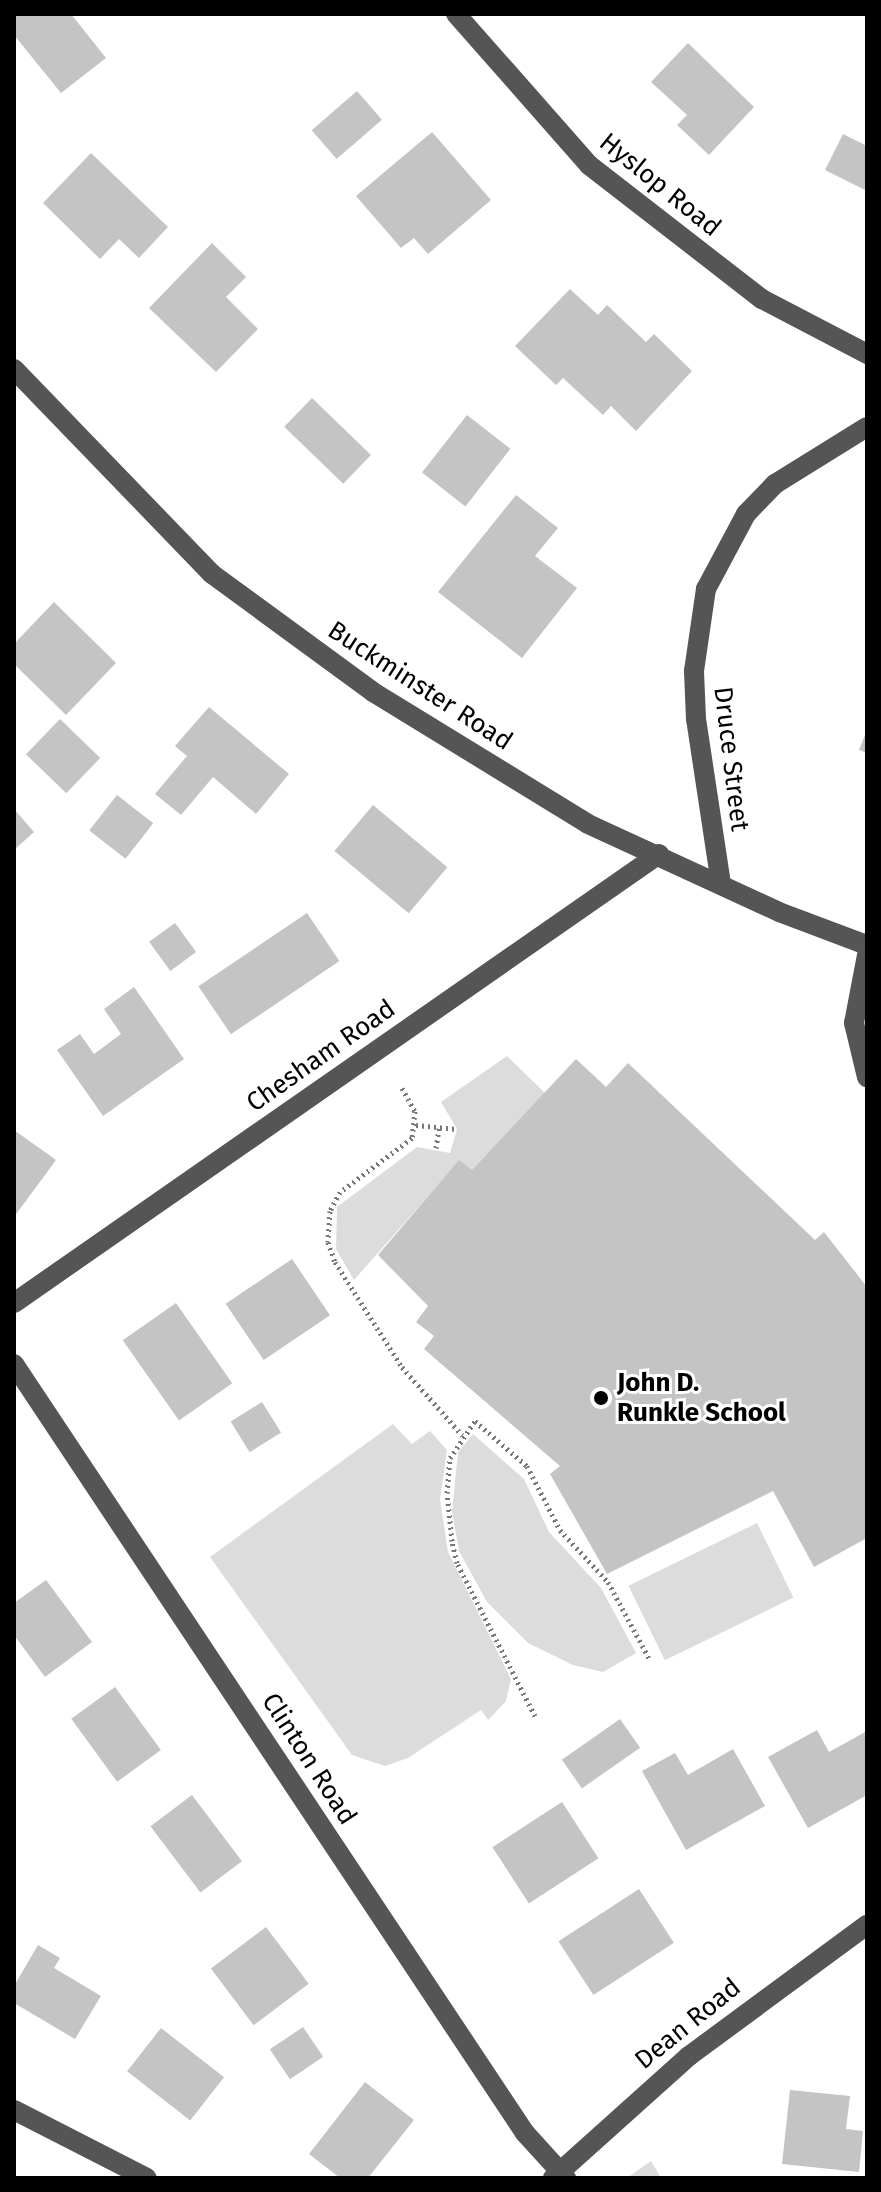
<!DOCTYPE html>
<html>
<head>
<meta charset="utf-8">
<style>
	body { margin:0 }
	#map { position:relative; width:881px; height:2192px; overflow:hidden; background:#fff; font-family:"Fira Sans",sans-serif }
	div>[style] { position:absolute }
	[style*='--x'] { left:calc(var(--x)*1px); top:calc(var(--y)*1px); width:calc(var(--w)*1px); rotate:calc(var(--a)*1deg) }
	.green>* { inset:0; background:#dcdcdc; transform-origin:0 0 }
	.building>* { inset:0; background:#c4c4c4; transform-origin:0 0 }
	.path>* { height:5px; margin-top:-2.5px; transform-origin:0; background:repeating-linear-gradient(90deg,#777 0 2px,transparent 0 6px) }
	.minor>* { height:20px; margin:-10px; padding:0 10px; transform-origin:10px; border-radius:10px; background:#555 }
	.dots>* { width:22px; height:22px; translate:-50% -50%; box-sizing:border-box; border:4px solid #fff; border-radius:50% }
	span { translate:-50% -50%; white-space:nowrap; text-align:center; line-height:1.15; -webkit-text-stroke:6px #fff; paint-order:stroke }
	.street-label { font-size:26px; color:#000 }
	.poi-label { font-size:26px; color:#000; font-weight:700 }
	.left { translate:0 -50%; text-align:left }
	.frame { position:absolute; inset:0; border:16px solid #000; pointer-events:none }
</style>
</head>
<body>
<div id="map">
	<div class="green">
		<i style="clip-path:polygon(507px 1056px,545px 1093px,472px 1170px,459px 1161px,354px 1280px,336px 1249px,337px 1207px,417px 1147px,450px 1153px,457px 1129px,441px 1102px)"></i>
		<i style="clip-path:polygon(393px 1424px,412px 1444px,430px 1431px,447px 1450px,440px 1499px,448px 1552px,511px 1679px,506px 1701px,492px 1716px,488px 1720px,481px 1710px,408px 1758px,385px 1766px,352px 1755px,210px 1557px)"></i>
		<i style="clip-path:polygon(473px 1434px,524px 1479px,549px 1532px,601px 1588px,636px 1653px,603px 1672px,573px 1665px,528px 1643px,487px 1602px,459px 1551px,452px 1512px,458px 1452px)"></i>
		<i style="left:757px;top:1523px;width:83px;height:143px;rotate:64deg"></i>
		<i style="clip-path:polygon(651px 2161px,661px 2178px,628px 2177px)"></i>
	</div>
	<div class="building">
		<i style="clip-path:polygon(14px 14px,71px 14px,106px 58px,61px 93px,14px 35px)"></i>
		<i style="clip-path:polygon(688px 43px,754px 107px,709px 155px,677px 125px,687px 115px,651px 82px)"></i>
		<i style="left:357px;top:91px;width:38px;height:60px;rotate:49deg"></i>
		<i style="clip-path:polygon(432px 132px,491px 200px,428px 254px,414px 238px,401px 248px,356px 196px)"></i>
		<i style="clip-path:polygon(843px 134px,867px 146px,867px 191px,825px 170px)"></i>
		<i style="clip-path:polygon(91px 153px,168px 227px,139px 258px,119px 239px,100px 259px,43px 203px)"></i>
		<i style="clip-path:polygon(212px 243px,246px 277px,226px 297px,258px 329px,216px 372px,149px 308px)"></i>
		<i style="clip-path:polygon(570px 289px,598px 315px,607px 305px,646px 342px,654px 334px,692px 371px,636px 431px,611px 406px,603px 415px,563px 378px,556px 385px,515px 346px)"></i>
		<i style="left:312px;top:398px;width:82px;height:40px;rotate:44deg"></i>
		<i style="left:467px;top:415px;width:55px;height:73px;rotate:38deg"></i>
		<i style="clip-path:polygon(516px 495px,558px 528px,535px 556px,577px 588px,522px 658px,438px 592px)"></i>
		<i style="clip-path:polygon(54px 602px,116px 663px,66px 715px,14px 664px,14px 644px)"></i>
		<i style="clip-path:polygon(209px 707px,289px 774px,256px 814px,213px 777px,181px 815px,155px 794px,187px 756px,175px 746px)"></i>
		<i style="left:60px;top:719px;width:56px;height:49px;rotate:44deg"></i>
		<i style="clip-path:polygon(867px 730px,867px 753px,859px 750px)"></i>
		<i style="left:117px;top:795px;width:46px;height:45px;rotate:38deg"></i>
		<i style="left:373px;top:805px;width:97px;height:60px;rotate:40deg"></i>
		<i style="clip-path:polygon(14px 809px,34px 832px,14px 850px)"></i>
		<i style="left:307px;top:913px;width:58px;height:131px;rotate:56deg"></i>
		<i style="left:175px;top:923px;width:36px;height:32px;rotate:54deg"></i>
		<i style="clip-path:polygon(134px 987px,184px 1059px,103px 1116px,57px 1050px,80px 1034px,94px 1054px,121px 1034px,104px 1009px)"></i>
		<i style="clip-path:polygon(576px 1059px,606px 1087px,628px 1063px,815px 1240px,824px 1232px,867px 1287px,867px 1538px,814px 1567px,773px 1491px,607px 1574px,550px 1474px,560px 1466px,424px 1349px,434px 1336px,416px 1322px,428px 1306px,378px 1255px,459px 1160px,472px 1170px)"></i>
		<i style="clip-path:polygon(14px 1130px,56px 1160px,14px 1217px)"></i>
		<i style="left:292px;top:1259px;width:68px;height:80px;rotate:56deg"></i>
		<i style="left:176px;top:1303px;width:98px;height:65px;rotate:55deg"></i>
		<i style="left:262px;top:1402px;width:36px;height:37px;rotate:58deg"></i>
		<i style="clip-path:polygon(46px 1580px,92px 1642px,45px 1677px,14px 1635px,14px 1603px)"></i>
		<i style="left:115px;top:1687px;width:78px;height:54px;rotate:54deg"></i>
		<i style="left:620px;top:1719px;width:35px;height:71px;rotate:55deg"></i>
		<i style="clip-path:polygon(817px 1730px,829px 1752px,867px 1731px,867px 1795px,808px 1828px,768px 1757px)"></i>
		<i style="clip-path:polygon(733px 1749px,765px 1806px,686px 1850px,642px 1771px,675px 1753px,688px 1775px)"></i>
		<i style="left:192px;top:1795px;width:83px;height:52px;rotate:53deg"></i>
		<i style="left:562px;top:1802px;width:67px;height:83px;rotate:57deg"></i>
		<i style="left:639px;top:1889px;width:64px;height:96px;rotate:57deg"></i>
		<i style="left:266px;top:1927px;width:71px;height:69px;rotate:53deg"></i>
		<i style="clip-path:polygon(38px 1945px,60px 1958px,54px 1968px,101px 1996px,75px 2039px,14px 2003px,14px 1986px)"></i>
		<i style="left:303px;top:2027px;width:36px;height:40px;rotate:56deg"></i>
		<i style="left:161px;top:2028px;width:80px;height:55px;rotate:38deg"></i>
		<i style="clip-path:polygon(365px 2082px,414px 2120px,368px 2178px,340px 2178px,309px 2154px)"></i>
		<i style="clip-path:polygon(790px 2090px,850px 2096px,846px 2129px,863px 2131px,859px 2172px,782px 2164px)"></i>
	</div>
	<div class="path">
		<i style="--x:402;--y:1088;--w:26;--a:61"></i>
		<i style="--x:415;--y:1111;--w:27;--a:96"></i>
		<i style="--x:412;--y:1138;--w:90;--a:143.1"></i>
		<i style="--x:340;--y:1192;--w:21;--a:118"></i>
		<i style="--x:330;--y:1211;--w:31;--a:94"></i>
		<i style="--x:328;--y:1242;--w:21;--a:71"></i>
		<i style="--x:335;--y:1262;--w:125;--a:57.5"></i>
		<i style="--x:402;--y:1367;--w:91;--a:48.6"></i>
		<i style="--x:416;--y:1125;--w:41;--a:5.6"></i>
		<i style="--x:436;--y:1148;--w:20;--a:-81"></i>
		<i style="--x:535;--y:1716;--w:172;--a:-117"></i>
		<i style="--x:457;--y:1563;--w:23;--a:-103"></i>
		<i style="--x:452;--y:1541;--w:48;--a:-95.9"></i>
		<i style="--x:447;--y:1493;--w:35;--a:-85"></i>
		<i style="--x:450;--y:1458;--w:45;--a:-56"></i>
		<i style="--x:475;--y:1421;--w:69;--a:40.9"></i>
		<i style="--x:527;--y:1466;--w:72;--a:62.7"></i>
		<i style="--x:560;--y:1530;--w:71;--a:47.3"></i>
		<i style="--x:608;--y:1582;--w:89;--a:61.7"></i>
	</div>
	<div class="minor">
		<i style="--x:456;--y:14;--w:201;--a:48.6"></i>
		<i style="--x:589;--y:165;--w:219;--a:37.8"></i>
		<i style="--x:762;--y:299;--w:119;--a:27.6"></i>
		<i style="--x:14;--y:369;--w:285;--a:46"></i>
		<i style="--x:212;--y:574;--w:200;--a:36.2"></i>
		<i style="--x:373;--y:692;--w:252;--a:31.5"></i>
		<i style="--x:588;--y:824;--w:210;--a:24.7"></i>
		<i style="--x:779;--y:912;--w:94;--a:20.6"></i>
		<i style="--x:721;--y:884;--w:167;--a:-98.6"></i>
		<i style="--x:696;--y:719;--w:48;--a:-92.4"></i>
		<i style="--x:694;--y:671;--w:83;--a:-81.7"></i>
		<i style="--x:706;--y:589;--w:85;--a:-61.9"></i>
		<i style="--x:746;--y:514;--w:42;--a:-46"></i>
		<i style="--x:775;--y:484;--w:108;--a:-31.8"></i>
		<i style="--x:867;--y:955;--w:69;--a:100.8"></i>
		<i style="--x:854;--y:1023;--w:56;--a:76.5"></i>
		<i style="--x:14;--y:1303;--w:786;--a:-34.84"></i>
		<i style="--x:14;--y:1364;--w:923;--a:56.4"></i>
		<i style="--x:525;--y:2133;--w:61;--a:47.7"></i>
		<i style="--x:14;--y:2110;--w:149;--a:27.1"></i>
		<i style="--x:553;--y:2178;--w:183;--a:-41.9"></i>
		<i style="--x:689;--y:2056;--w:221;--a:-36.4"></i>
	</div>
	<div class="dots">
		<i style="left:601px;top:1398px;background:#000"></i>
	</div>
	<div class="street-label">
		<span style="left:660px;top:185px;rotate:39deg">Hyslop Road</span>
		<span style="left:420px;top:686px;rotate:33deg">Buckminster Road</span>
		<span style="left:731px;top:759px;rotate:83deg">Druce Street</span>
		<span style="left:321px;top:1056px;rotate:-35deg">Chesham Road</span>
		<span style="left:309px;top:1759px;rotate:57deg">Clinton Road</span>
		<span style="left:688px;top:2024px;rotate:-39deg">Dean Road</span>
	</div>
	<div class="poi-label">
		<span class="left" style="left:617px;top:1398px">John D.<br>Runkle School</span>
	</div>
	<div class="frame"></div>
</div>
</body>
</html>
